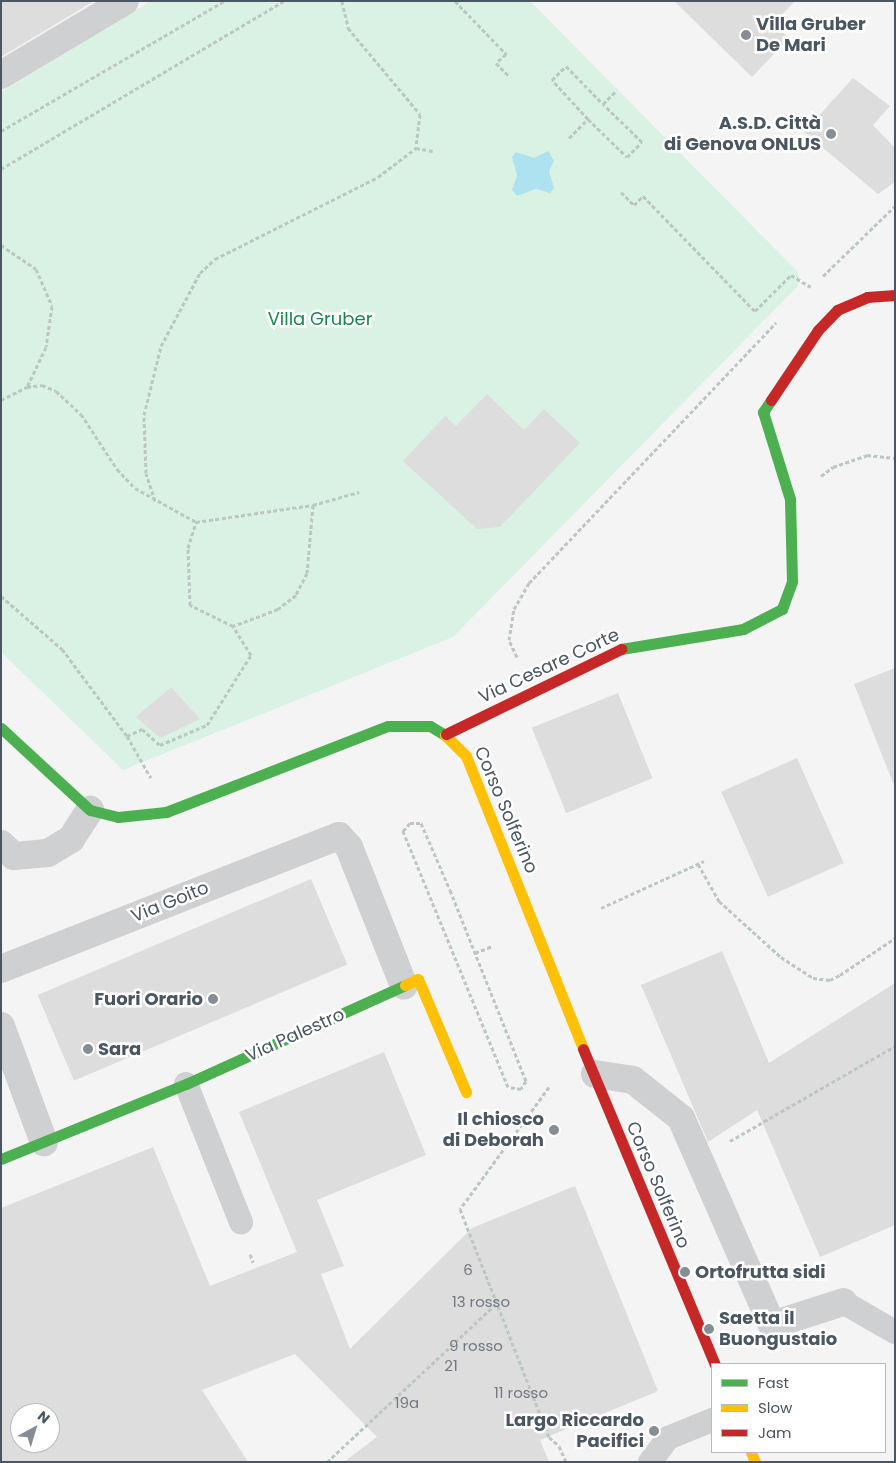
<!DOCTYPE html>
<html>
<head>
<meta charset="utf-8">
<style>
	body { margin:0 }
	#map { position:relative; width:896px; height:1463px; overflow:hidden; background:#f4f4f4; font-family:Poppins,sans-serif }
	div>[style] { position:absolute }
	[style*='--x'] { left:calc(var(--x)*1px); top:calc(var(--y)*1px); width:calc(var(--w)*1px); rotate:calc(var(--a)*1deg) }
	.green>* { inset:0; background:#d9f2e3 }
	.water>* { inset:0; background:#aee2f0 }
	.building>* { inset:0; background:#ddddde; transform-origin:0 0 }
	.path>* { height:3px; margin-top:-1.5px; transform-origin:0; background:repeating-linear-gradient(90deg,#bcc7c4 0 4px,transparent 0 6.5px) }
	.lane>* { height:24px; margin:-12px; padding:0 12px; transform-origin:12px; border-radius:12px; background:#ced0d2 }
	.street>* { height:28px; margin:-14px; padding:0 14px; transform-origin:14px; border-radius:14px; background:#ced0d2 }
	.fast>* { height:11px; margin:-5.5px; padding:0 5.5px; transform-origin:5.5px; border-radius:5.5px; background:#4caf50 }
	.slow>* { height:11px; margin:-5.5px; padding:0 5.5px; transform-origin:5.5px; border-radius:5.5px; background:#ffc107 }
	.jam>* { height:11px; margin:-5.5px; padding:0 5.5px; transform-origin:5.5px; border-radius:5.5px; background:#c62828 }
	.dots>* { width:14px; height:14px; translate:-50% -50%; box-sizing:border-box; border:2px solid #fff; border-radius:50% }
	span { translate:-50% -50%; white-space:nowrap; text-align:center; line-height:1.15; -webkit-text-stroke:5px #fff; paint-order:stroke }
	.number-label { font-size:15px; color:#707881 }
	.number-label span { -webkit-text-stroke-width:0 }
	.poi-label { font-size:18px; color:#4a5661; font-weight:700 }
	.left { translate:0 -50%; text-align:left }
	.right { translate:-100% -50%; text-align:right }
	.park-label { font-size:18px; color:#17864f }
	.street-label { font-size:18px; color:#4a5661 }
	.frame { position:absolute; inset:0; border:2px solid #4a5661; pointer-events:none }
	.legend { position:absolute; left:711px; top:1363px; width:175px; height:90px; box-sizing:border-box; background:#fff; border:1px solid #b7bbc0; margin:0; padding:6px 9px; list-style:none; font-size:15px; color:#4a5661 }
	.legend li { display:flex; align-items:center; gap:10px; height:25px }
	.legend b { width:25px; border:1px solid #b7bbc0 }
	.north { position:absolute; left:10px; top:1403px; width:50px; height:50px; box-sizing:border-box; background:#fff; border:1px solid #b7bbc0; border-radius:50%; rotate:39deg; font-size:14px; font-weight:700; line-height:20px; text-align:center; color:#4a5661 }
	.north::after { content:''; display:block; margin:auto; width:18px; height:22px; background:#868d94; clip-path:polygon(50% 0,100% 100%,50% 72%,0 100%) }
</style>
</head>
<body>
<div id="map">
	<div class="green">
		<i style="clip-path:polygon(151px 1px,530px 1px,797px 271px,800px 280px,797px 287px,453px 637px,123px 770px,1px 652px,1px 92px)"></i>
	</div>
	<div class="water">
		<i style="clip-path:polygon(548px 151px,554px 161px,549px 171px,554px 188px,550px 193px,536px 189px,517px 196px,512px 190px,517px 175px,512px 157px,516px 152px,534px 158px)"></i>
	</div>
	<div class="building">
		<i style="clip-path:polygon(1px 1px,94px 1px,1px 57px)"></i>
		<i style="clip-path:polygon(674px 1px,795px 1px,773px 24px,789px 38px,752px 77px)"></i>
		<i style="clip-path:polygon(853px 78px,890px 106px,873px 125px,895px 148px,895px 182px,878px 194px,804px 132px)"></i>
		<i style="clip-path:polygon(487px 394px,524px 430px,544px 409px,580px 443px,500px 527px,477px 529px,403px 461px,445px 416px,456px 426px)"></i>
		<i style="clip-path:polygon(895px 668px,895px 783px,893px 783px,854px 684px)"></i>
		<i style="clip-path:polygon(171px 687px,200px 719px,160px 738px,136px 717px)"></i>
		<i style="left:618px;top:693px;width:92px;height:93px;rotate:68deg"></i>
		<i style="left:797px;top:758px;width:115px;height:83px;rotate:66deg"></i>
		<i style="left:311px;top:879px;width:93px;height:297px;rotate:67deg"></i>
		<i style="clip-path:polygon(722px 951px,769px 1063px,895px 983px,895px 1225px,820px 1257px,757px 1110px,708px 1142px,641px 985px)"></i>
		<i style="clip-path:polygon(evenodd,384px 1052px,426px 1155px,317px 1200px,344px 1266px,321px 1274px,350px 1349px,472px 1228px,575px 1186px,658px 1391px,540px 1440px,549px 1462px,344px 1462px,377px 1437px,295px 1354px,202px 1390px,248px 1462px,1px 1462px,1px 1208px,153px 1147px,210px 1286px,297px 1252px,239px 1112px,384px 1052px,20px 1413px,50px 1413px,50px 1443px,20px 1443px,20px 1413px)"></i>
	</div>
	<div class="path">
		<i style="--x:342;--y:1;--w:28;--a:77"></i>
		<i style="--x:348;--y:28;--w:112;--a:50.1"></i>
		<i style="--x:420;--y:114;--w:34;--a:97"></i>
		<i style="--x:455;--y:1;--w:74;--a:46.1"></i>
		<i style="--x:506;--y:54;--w:13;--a:138"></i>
		<i style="--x:496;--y:63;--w:20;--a:45"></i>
		<i style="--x:588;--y:119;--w:53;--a:-132.7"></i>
		<i style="--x:552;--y:80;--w:20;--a:-45"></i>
		<i style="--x:566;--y:66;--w:53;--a:45.8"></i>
		<i style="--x:1;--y:131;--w:258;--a:-30.2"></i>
		<i style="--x:569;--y:138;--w:27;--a:-45"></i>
		<i style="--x:588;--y:119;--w:54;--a:44.3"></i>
		<i style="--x:627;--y:157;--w:21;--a:-45"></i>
		<i style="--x:642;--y:142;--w:54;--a:-135.7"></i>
		<i style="--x:603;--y:104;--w:20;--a:-45"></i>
		<i style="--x:1;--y:169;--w:329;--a:-30.7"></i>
		<i style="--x:621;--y:192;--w:18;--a:45"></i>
		<i style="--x:634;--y:205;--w:13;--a:-45"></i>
		<i style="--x:643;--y:196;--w:161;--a:45.8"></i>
		<i style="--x:755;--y:311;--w:51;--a:-45"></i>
		<i style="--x:791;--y:275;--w:23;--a:31"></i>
		<i style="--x:1;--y:245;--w:42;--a:34.4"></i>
		<i style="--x:36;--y:269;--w:40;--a:66.6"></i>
		<i style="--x:52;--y:306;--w:41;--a:98.3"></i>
		<i style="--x:46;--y:347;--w:44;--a:115.4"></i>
		<i style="--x:823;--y:276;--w:100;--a:-44.2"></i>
		<i style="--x:1;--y:400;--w:29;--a:-27"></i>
		<i style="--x:27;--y:387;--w:15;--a:-8"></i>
		<i style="--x:42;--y:385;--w:15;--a:23"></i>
		<i style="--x:56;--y:391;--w:34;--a:43"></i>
		<i style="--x:81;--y:414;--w:66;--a:56.8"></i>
		<i style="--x:117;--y:469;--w:26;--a:47"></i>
		<i style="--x:135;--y:488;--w:70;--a:29.1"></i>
		<i style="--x:196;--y:522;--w:118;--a:-8.3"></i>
		<i style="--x:313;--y:505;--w:68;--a:95"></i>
		<i style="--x:307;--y:573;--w:25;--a:117"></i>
		<i style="--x:296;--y:595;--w:23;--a:142"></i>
		<i style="--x:278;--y:609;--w:48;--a:159.3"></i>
		<i style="--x:233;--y:626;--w:48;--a:-154"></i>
		<i style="--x:190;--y:605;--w:57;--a:-92"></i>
		<i style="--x:188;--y:548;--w:27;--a:-73"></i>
		<i style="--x:821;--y:476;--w:15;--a:-37"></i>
		<i style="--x:833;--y:467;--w:36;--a:-19"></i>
		<i style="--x:867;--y:455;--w:28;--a:6"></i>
		<i style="--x:155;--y:501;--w:29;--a:-108"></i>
		<i style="--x:146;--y:473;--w:58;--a:-92"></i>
		<i style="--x:144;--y:415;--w:71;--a:-76.2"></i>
		<i style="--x:161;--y:346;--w:83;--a:-61.9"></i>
		<i style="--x:200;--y:273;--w:21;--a:-43"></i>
		<i style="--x:215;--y:259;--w:182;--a:-26.7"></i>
		<i style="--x:378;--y:177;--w:48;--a:-37.3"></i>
		<i style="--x:416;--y:148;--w:17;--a:10"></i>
		<i style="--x:313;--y:505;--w:48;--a:-15.8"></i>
		<i style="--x:1;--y:596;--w:81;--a:41"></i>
		<i style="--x:62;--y:649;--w:109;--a:53.2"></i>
		<i style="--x:127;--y:736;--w:48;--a:60.3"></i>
		<i style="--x:517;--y:657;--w:19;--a:-115"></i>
		<i style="--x:509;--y:640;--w:31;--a:-81"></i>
		<i style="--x:514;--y:609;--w:30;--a:-60"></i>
		<i style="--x:529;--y:583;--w:359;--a:-46.5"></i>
		<i style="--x:127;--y:736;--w:17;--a:-25"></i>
		<i style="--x:142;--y:729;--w:24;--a:42"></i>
		<i style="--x:160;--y:745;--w:51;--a:-23.1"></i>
		<i style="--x:207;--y:725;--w:83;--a:-57.8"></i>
		<i style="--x:251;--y:655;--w:34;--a:-122"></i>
		<i style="--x:410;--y:823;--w:11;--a:0"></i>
		<i style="--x:421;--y:823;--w:73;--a:66.6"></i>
		<i style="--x:450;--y:890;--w:206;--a:68.3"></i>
		<i style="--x:526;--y:1081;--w:9;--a:122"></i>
		<i style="--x:521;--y:1089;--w:13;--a:-171"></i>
		<i style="--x:508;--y:1087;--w:277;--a:-112.3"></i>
		<i style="--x:403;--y:831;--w:11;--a:-49"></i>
		<i style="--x:698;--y:864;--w:43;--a:60.4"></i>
		<i style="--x:719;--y:901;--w:84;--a:42.1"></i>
		<i style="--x:781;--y:957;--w:38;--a:33"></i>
		<i style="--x:813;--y:978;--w:17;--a:7"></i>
		<i style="--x:830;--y:980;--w:11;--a:-27"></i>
		<i style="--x:840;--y:975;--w:66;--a:-33.9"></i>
		<i style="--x:601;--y:908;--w:113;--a:-24.5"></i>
		<i style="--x:475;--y:953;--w:18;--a:-22"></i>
		<i style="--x:549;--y:1087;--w:151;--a:126.1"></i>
		<i style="--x:460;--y:1209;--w:245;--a:68.7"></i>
		<i style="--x:549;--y:1437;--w:13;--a:42"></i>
		<i style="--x:559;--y:1446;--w:17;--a:66"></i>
		<i style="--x:730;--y:1141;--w:190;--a:-29.9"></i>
		<i style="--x:250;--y:1254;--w:9;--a:69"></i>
		<i style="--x:327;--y:1462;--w:230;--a:-43.1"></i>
	</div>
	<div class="lane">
		<i style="--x:186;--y:1084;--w:149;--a:68.3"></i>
		<i style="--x:843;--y:1302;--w:60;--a:30"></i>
		<i style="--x:650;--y:1462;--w:30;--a:-53"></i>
		<i style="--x:668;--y:1438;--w:48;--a:-22.2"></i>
	</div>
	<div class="street">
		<i style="--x:1;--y:75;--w:144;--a:-30.8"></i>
		<i style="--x:1;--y:844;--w:18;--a:43"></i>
		<i style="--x:14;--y:856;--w:34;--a:-5"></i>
		<i style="--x:48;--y:853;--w:27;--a:-31"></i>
		<i style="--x:71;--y:839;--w:35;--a:-57"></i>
		<i style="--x:1;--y:969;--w:363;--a:-21.5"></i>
		<i style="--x:339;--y:836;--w:15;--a:48"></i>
		<i style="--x:349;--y:847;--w:149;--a:68.4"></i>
		<i style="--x:1;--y:1026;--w:124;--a:69.7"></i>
		<i style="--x:595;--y:1074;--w:38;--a:9"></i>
		<i style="--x:633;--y:1080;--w:61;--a:38.4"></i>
		<i style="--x:681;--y:1118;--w:226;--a:66.3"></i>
		<i style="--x:772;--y:1325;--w:75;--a:-17.9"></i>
	</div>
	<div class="fast">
		<i style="--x:621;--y:649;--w:124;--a:-9.3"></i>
		<i style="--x:743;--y:629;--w:44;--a:-27.1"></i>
		<i style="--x:782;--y:609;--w:30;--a:-70"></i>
		<i style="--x:792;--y:581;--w:82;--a:-91.4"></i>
		<i style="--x:790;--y:499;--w:91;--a:-107.2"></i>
		<i style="--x:763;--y:412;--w:14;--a:-56"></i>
		<i style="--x:1;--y:728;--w:121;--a:42.7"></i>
		<i style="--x:90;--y:810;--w:29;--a:14"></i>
		<i style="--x:118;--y:817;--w:48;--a:-5.9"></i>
		<i style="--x:166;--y:812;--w:238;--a:-21.2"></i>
		<i style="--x:388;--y:726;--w:42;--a:0"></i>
		<i style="--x:430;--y:726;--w:17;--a:31"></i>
		<i style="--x:1;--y:1159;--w:200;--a:-22.1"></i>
		<i style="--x:186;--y:1084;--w:240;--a:-24.3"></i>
	</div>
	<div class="slow">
		<i style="--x:445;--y:735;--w:30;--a:45"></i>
		<i style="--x:466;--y:756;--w:315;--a:68.2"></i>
		<i style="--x:405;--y:985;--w:14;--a:-25"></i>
		<i style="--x:418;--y:979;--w:123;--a:67"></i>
		<i style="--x:751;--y:1452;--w:11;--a:68"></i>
	</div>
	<div class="jam">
		<i style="--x:771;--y:400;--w:84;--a:-56.1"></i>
		<i style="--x:818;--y:330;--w:28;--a:-46"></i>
		<i style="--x:837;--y:310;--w:33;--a:-23"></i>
		<i style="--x:867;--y:297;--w:28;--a:-4"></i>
		<i style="--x:446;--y:734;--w:195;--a:-25.9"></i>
		<i style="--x:583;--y:1049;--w:342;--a:67.3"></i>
	</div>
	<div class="dots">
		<i style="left:746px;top:35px;background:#868d94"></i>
		<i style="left:831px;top:134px;background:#868d94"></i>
		<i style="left:213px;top:999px;background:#868d94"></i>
		<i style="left:88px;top:1049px;background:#868d94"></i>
		<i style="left:554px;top:1130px;background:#868d94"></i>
		<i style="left:685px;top:1272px;background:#868d94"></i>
		<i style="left:709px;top:1329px;background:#868d94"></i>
		<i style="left:654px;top:1431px;background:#868d94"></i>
	</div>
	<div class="number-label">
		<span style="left:468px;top:1270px">6</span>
		<span style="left:481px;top:1302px">13 rosso</span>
		<span style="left:476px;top:1346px">9 rosso</span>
		<span style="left:451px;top:1366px">21</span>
		<span style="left:521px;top:1393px">11 rosso</span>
		<span style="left:407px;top:1403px">19a</span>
	</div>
	<div class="poi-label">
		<span class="left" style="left:756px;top:35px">Villa Gruber<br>De Mari</span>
		<span class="right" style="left:821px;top:134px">A.S.D. Città<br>di Genova ONLUS</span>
		<span class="right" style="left:203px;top:999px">Fuori Orario</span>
		<span class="left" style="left:98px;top:1049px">Sara</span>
		<span class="right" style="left:544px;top:1130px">Il chiosco<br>di Deborah</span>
		<span class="left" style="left:695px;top:1272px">Ortofrutta sidi</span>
		<span class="left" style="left:719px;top:1329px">Saetta il<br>Buongustaio</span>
		<span class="right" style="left:644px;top:1431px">Largo Riccardo<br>Pacifici</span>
	</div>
	<div class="park-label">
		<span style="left:320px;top:319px">Villa Gruber</span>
	</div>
	<div class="street-label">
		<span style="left:549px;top:666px;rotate:-25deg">Via Cesare Corte</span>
		<span style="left:506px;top:810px;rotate:67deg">Corso Solferino</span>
		<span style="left:170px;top:902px;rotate:-22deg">Via Goito</span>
		<span style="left:295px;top:1035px;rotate:-24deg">Via Palestro</span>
		<span style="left:658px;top:1185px;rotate:67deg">Corso Solferino</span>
	</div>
	<div class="frame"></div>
	<ul class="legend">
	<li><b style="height:6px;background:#4caf50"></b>Fast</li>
	<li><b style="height:6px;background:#ffc107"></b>Slow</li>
	<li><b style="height:6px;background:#c62828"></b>Jam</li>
	</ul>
	<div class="north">N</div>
</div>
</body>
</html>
